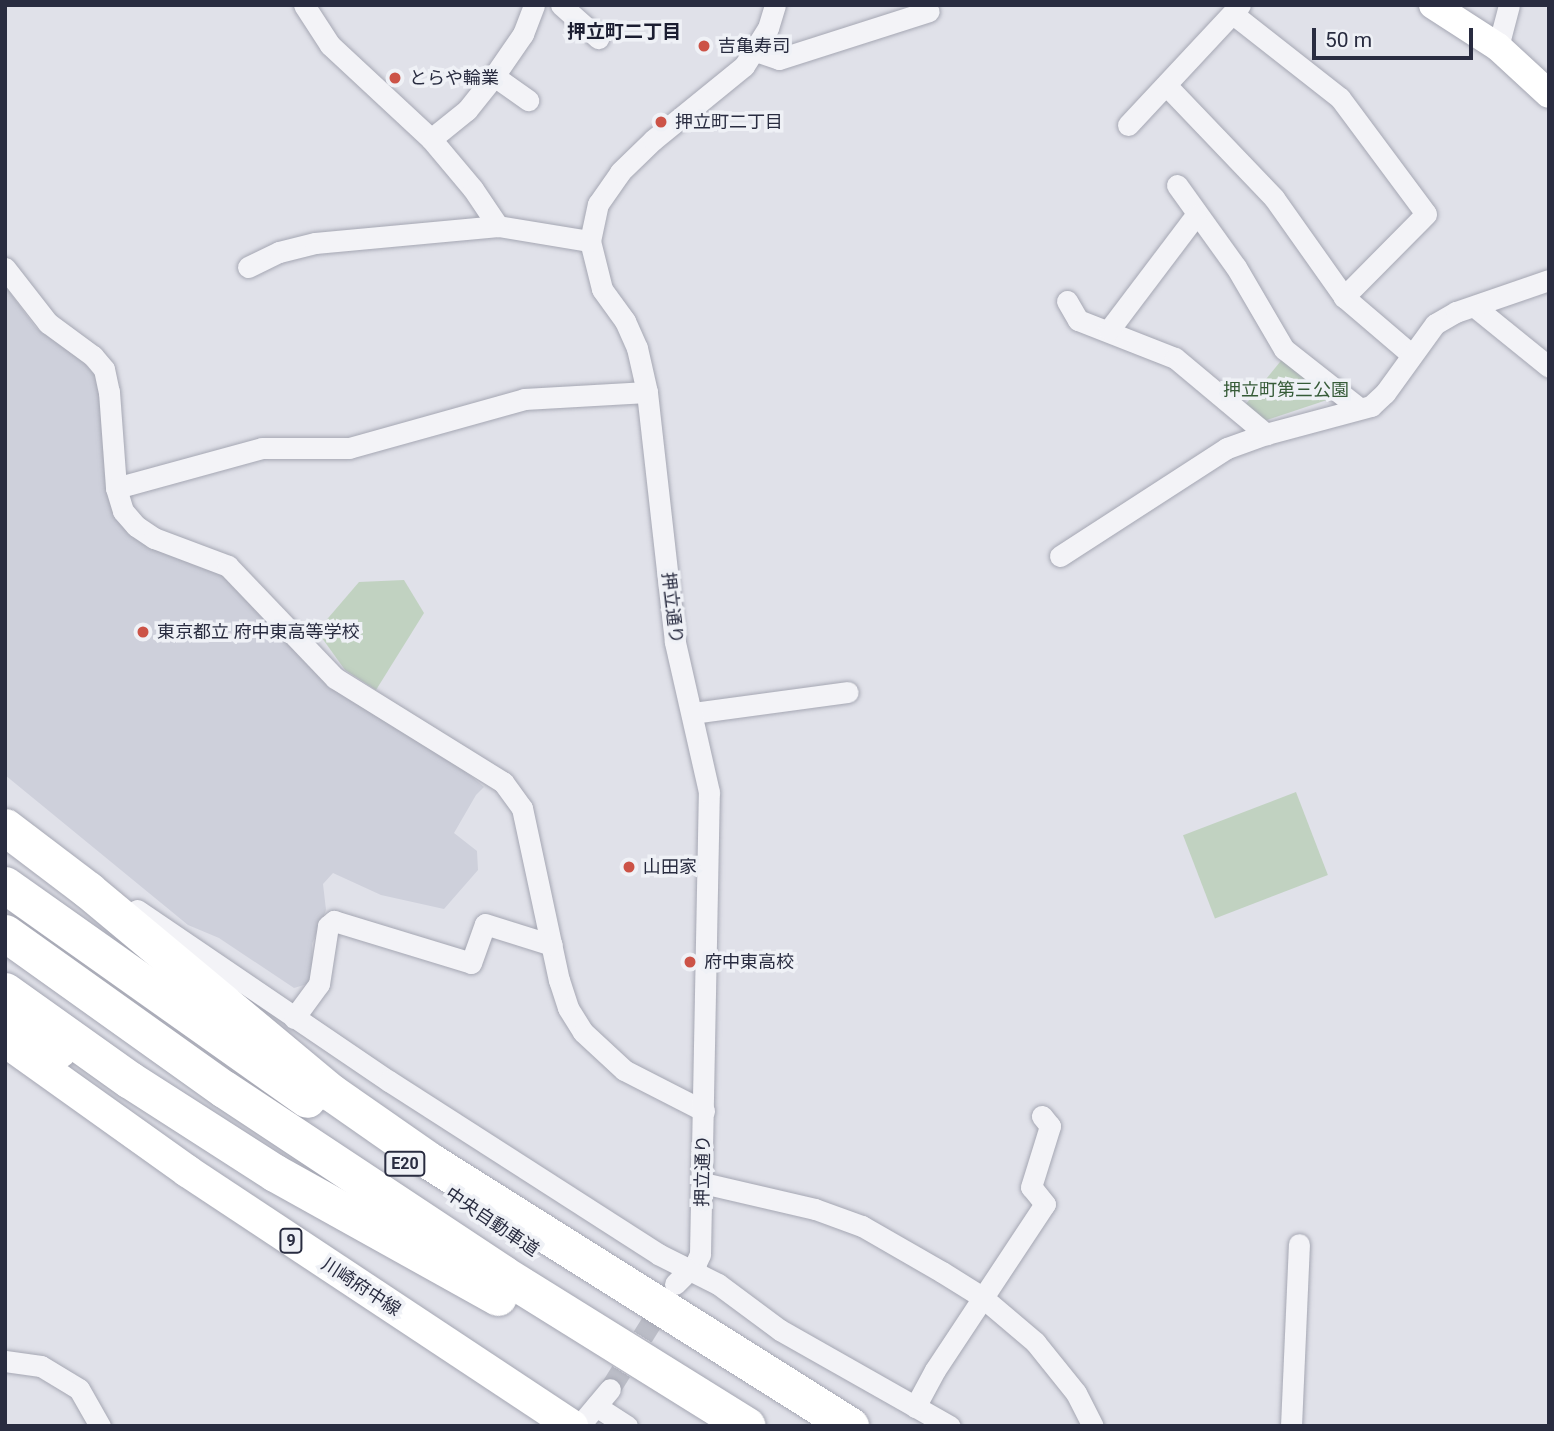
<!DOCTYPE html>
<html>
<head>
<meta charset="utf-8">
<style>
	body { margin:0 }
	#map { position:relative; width:1554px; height:1431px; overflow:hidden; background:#e0e1e9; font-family:Roboto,"Noto Sans JP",sans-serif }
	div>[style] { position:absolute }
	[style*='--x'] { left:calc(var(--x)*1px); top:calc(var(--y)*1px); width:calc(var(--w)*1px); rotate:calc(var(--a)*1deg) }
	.built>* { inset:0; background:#ced0db }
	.green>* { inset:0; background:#c1d2c1; transform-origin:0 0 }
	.street-tunnel>* { height:21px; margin-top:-10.5px; transform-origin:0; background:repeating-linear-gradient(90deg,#bbbdc7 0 21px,transparent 0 31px) }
	.roads { filter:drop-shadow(0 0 2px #a5a7b3) drop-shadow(0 0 2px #a5a7b3) }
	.street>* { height:21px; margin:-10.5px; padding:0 10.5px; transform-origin:10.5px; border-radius:10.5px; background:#f3f3f7 }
	.secondary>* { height:28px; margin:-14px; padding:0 14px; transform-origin:14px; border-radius:14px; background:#fff }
	.primary>* { height:32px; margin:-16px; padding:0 16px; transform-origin:16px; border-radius:16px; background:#fff }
	.highway>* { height:37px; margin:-18.5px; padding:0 18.5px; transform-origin:18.5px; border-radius:18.5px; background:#fff }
	.dots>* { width:19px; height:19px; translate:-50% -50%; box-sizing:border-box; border:4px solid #eff1f6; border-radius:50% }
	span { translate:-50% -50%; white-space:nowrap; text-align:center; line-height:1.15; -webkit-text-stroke:7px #eff1f6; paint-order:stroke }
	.shield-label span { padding:2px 5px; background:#eff1f6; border:2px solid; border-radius:5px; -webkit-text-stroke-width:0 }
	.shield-label { font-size:16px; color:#292c40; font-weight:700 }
	.poi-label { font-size:18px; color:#292c40 }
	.left { translate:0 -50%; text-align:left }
	.park-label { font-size:18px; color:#365b38 }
	.street-label { font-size:18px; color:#292c40 }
	.neighbourhood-label { font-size:19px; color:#1b1d31; font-weight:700 }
	.frame { position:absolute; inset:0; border:7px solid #292c40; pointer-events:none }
	.scale { position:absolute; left:1312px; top:28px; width:161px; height:32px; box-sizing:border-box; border:4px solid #292c40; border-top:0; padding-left:9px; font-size:21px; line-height:24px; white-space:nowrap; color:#292c40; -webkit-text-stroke:5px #eff1f6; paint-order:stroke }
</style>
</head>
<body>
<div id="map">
	<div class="built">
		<i style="clip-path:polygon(5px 286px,36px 328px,80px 358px,98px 379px,116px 510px,214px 567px,238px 585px,336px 687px,459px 766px,484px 787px,476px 795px,454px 833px,477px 851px,478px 870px,444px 909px,381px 895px,333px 873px,323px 884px,326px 910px,312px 944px,314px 982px,294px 988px,219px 938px,188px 925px,5px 775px)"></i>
	</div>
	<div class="green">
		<i style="clip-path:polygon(1284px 357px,1333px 398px,1261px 422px,1245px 405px)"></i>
		<i style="clip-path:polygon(404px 580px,424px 613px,376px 690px,345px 670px,317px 631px,359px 582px)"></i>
		<i style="left:1296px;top:792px;width:89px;height:121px;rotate:69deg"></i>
	</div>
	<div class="street-tunnel">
		<i style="--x:610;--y:1389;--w:106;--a:-58.1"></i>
	</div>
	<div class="roads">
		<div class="street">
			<i style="--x:304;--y:5;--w:48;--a:57"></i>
			<i style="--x:330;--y:45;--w:138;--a:42.9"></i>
			<i style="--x:431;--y:139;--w:65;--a:50"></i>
			<i style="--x:473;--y:189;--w:45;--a:56"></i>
			<i style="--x:498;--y:226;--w:93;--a:9.3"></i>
			<i style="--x:561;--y:5;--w:50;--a:41.7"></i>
			<i style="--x:1233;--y:14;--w:136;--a:38.1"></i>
			<i style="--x:1340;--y:98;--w:144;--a:53.4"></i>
			<i style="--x:1426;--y:214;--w:117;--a:134.7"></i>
			<i style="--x:1498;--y:47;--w:43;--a:-75.3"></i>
			<i style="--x:756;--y:51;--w:24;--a:19"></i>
			<i style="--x:779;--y:59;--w:157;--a:-17.7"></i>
			<i style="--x:494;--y:76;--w:42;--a:35.2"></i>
			<i style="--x:1167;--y:86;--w:155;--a:46.3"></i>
			<i style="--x:1274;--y:198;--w:121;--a:54.7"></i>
			<i style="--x:1344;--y:297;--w:89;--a:40.5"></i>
			<i style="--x:1128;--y:125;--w:164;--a:-47"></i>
			<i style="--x:431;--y:139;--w:46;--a:-38.9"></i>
			<i style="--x:467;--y:110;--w:43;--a:-51.5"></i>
			<i style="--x:494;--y:76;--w:51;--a:-55.4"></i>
			<i style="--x:523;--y:34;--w:31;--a:-69"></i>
			<i style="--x:1177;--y:185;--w:101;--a:54.3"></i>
			<i style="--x:1236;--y:267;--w:95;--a:59.7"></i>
			<i style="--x:1284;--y:349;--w:95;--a:38.2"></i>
			<i style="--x:248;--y:267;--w:34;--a:-26"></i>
			<i style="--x:279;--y:252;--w:37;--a:-14"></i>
			<i style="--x:315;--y:243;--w:184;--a:-5.3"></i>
			<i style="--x:5;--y:268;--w:70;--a:52"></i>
			<i style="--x:48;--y:323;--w:56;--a:36.3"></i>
			<i style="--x:93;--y:356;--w:17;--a:50"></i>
			<i style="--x:104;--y:369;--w:24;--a:78"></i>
			<i style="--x:109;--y:392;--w:96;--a:85.8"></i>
			<i style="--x:116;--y:488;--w:24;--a:73"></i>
			<i style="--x:123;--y:511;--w:20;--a:49"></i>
			<i style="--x:136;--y:526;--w:22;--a:34"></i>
			<i style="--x:154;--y:538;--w:79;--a:20.7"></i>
			<i style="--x:228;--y:566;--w:155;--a:46.3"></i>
			<i style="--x:335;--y:678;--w:198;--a:31.8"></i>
			<i style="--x:503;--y:782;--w:32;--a:54"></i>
			<i style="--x:522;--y:808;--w:176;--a:77.9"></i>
			<i style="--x:559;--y:980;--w:29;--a:72"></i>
			<i style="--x:568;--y:1008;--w:28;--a:58"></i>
			<i style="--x:583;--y:1032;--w:56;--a:42.8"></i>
			<i style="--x:624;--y:1070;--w:90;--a:27.1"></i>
			<i style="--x:1067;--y:301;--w:22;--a:60"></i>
			<i style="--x:1078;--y:320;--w:104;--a:21.4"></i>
			<i style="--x:1175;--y:358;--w:119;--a:39.9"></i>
			<i style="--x:1475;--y:307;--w:95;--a:39"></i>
			<i style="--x:1109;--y:330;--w:144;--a:-52.9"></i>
			<i style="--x:116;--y:488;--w:151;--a:-15.3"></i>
			<i style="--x:262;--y:448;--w:87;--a:0"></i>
			<i style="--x:349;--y:448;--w:182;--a:-15.6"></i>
			<i style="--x:524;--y:399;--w:123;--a:-3.3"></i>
			<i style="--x:1060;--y:556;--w:199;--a:-32.9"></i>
			<i style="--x:1227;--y:448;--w:41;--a:-19.7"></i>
			<i style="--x:1266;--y:434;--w:109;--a:-14.9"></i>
			<i style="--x:1371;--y:406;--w:19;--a:-43"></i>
			<i style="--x:1385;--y:393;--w:85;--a:-54.1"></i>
			<i style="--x:1435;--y:324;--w:24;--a:-30"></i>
			<i style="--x:1456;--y:312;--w:98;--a:-19"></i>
			<i style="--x:693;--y:713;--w:156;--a:-7.7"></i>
			<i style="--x:137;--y:910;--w:305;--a:34.2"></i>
			<i style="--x:389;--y:1081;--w:320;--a:32.7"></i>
			<i style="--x:658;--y:1254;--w:67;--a:26.6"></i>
			<i style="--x:718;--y:1284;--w:77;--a:36.6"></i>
			<i style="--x:780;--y:1330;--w:195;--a:29.5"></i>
			<i style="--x:294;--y:1018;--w:42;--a:-53.7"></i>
			<i style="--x:319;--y:984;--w:59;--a:-81.2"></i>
			<i style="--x:328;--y:926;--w:8;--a:-40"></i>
			<i style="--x:334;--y:921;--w:143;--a:17"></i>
			<i style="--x:471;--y:963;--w:41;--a:-70.3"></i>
			<i style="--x:485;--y:924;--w:70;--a:17.4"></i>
			<i style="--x:703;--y:1183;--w:115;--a:13.1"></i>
			<i style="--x:815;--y:1209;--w:50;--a:19.9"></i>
			<i style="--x:862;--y:1226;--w:92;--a:29.9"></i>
			<i style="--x:942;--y:1272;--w:47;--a:32"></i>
			<i style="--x:982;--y:1297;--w:70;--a:40.3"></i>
			<i style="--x:1035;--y:1342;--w:65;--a:51.2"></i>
			<i style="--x:1076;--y:1393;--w:37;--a:63"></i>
			<i style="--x:675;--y:1284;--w:30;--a:-45"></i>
			<i style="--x:696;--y:1263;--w:10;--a:-66"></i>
			<i style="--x:700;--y:1254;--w:462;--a:-88.9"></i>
			<i style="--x:709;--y:792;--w:154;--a:-102.8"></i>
			<i style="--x:675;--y:642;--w:252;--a:-96.4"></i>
			<i style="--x:647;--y:392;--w:45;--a:-102.8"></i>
			<i style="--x:637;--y:348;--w:30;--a:-114"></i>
			<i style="--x:625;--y:321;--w:39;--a:-126"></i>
			<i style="--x:602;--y:289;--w:49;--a:-104"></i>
			<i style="--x:590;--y:241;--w:38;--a:-78"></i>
			<i style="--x:598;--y:204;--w:39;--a:-55"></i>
			<i style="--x:620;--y:172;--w:46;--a:-44.1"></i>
			<i style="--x:653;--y:140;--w:117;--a:-39.1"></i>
			<i style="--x:744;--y:66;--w:45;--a:-57.7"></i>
			<i style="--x:768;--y:28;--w:24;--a:-73"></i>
			<i style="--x:5;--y:1361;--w:36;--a:8"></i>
			<i style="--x:41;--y:1366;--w:44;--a:31.2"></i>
			<i style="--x:79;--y:1389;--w:43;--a:60.4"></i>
			<i style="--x:596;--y:1406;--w:37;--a:33"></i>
			<i style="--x:915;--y:1407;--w:42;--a:-61.6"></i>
			<i style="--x:935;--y:1370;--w:199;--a:-56.5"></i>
			<i style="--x:1045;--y:1204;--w:22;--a:-129"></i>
			<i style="--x:1031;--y:1187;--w:64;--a:-72.7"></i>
			<i style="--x:1050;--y:1126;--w:13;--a:-129"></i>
			<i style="--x:579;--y:1426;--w:48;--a:-50"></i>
			<i style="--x:1291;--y:1426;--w:182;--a:-87.5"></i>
		</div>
		<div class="secondary">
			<i style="--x:1433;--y:5;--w:77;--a:32.9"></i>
			<i style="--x:1498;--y:47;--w:69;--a:42.7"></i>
		</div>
		<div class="primary">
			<i style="--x:5;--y:1041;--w:224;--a:35.5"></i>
			<i style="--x:187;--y:1171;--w:462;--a:33.5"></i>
		</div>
		<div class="highway">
			<i style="--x:5;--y:827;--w:104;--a:37.2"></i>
			<i style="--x:88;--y:890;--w:317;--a:39.8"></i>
			<i style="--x:332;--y:1093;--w:117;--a:34.9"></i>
			<i style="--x:428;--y:1160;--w:499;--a:32.2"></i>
			<i style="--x:5;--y:885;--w:370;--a:35.3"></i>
			<i style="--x:5;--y:933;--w:269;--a:35.5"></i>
			<i style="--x:224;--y:1089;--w:335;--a:33.5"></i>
			<i style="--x:503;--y:1274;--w:287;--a:31.9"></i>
			<i style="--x:5;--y:991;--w:153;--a:35.5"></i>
			<i style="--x:130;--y:1080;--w:172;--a:32.7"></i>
			<i style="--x:275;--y:1173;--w:255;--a:29.1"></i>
			<i style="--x:5;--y:1024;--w:59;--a:25.3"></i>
		</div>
	</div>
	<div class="dots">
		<i style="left:704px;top:46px;background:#cc5347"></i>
		<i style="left:395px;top:78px;background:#cc5347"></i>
		<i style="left:661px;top:122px;background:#cc5347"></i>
		<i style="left:143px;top:632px;background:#cc5347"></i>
		<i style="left:629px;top:867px;background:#cc5347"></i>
		<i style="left:690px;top:962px;background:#cc5347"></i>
	</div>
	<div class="shield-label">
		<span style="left:405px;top:1164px">E20</span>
		<span style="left:291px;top:1241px">9</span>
	</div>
	<div class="poi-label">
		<span class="left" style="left:718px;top:46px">吉亀寿司</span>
		<span class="left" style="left:409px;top:78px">とらや輪業</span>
		<span class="left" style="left:675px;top:122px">押立町二丁目</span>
		<span class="left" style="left:157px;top:632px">東京都立 府中東高等学校</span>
		<span class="left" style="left:643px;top:867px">山田家</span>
		<span class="left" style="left:704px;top:962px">府中東高校</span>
	</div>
	<div class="park-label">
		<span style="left:1286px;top:390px">押立町第三公園</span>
	</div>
	<div class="street-label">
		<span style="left:672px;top:608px;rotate:83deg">押立通り</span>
		<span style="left:703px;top:1171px;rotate:-89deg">押立通り</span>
		<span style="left:492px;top:1222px;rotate:34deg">中央自動車道</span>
		<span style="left:361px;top:1287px;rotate:33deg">川崎府中線</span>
	</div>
	<div class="neighbourhood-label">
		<span style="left:624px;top:32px">押立町二丁目</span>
	</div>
	<div class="frame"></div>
	<div class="scale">50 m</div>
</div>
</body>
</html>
